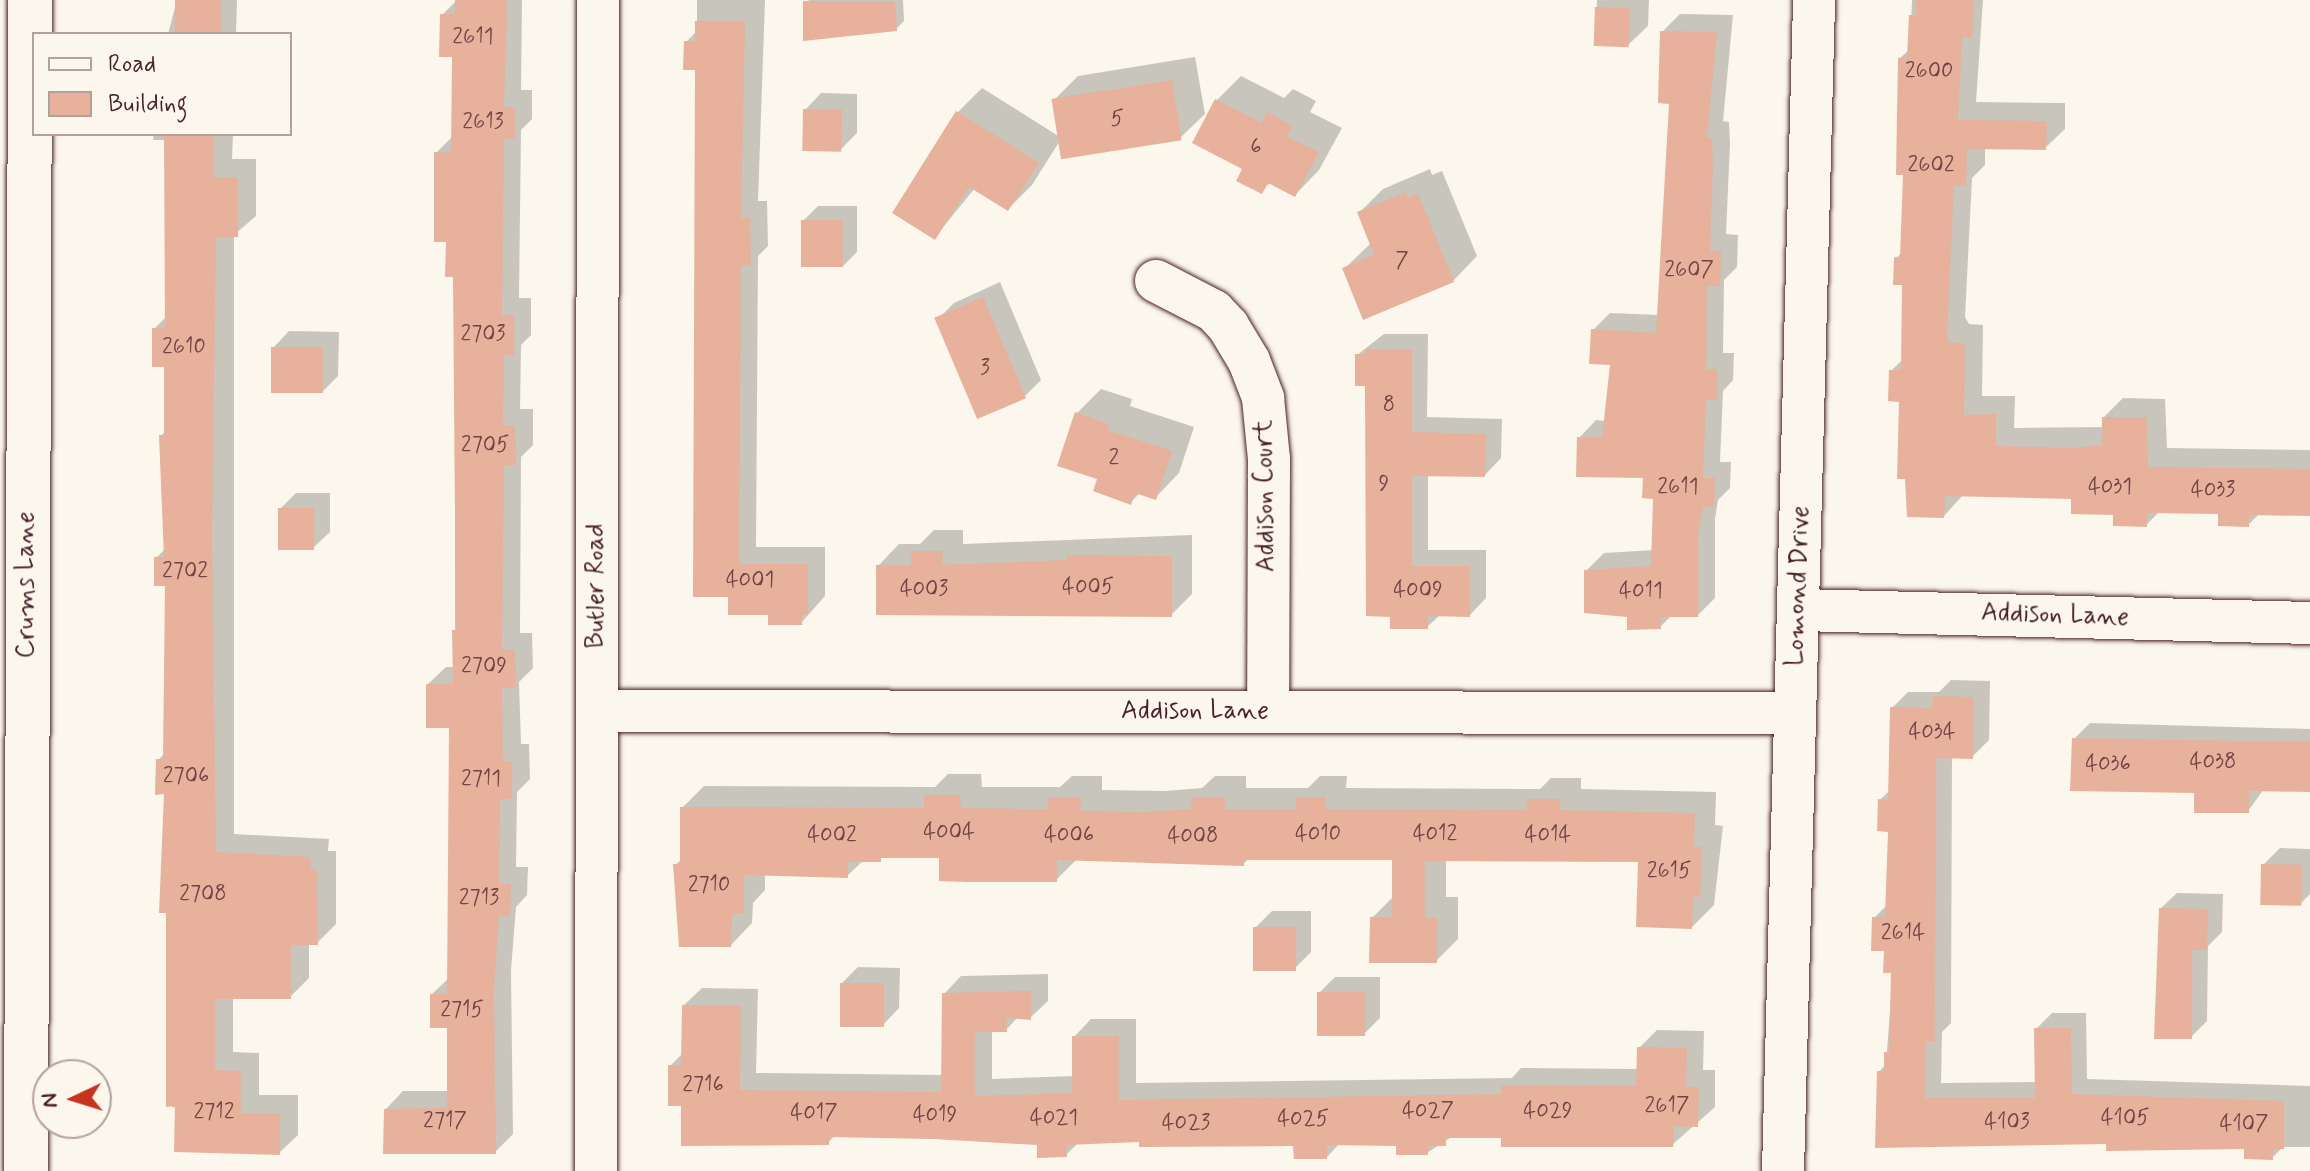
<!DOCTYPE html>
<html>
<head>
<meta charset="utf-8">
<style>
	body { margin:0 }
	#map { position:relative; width:2310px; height:1171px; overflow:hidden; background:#fbf7ec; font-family:Mynerve,sans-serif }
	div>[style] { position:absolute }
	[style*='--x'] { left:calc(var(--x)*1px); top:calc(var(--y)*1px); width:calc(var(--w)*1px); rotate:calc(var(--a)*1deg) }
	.shadow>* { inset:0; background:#0003 }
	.building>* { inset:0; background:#e7b19c; transform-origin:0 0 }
	.roads { filter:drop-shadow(0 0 2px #4a1f2b) drop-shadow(0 0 2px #4a1f2b) }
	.minor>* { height:42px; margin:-21px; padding:0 21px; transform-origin:21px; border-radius:21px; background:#fbf7ec }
	.secondary>* { height:44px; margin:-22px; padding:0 22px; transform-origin:22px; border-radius:22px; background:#fbf7ec }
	span { translate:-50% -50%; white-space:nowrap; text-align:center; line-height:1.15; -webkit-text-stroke:6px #fbf7ec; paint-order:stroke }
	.number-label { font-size:22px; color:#714447 }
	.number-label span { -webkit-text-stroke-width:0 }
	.street-label { font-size:26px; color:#4a1f2b }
	.legend { position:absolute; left:32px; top:32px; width:260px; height:104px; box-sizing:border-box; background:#fbf7ec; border:2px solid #b4a19f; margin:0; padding:10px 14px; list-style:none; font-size:24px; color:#4a1f2b }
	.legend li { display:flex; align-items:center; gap:16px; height:40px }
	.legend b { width:40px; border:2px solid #b4a19f }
	.north { position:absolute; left:32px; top:1059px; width:80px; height:80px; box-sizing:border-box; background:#fbf7ec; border:2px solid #b4a19f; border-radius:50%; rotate:266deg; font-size:22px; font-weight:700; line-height:32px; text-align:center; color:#4a1f2b }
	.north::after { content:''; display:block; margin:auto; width:28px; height:36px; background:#c8321e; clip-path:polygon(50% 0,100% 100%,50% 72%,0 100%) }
</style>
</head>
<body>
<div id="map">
	<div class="shadow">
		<i style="clip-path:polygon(177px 0,237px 0,236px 34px,168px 34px)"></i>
		<i style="clip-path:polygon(457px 0,522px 0,521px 90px,532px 90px,532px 119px,521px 130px,519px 298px,531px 298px,531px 335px,521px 345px,520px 409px,533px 409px,533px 445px,521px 457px,520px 633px,532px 633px,533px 668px,519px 682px,521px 744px,529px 744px,530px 779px,517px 792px,516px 867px,528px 867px,527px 895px,516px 907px,511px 970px,513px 1134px,495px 1152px,386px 1109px,403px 1091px,449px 1091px,449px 1026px,432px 994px,450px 977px,452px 726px,428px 684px,446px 667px,455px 667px,455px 275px,436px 153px,453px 136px,454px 55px,442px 15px)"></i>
		<i style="clip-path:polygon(697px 0,765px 0,758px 201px,767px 201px,768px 246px,758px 256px,756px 547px,825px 547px,825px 596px,801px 623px,730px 595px,697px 68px,686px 42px,697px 31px)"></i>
		<i style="clip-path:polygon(807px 0,903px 0,904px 21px,896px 29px)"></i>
		<i style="clip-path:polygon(1597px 0,1649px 0,1648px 26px,1628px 45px,1595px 44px)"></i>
		<i style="clip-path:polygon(1912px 0,1983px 0,1976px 102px,2065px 103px,2065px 129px,2045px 148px,1985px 147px,1985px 165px,1972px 178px,1965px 317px,1969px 324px,1983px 325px,1982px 396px,2015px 396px,2014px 428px,2104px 427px,2104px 417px,2123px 398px,2165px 399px,2167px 448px,2310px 450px,2310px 514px,2259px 514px,2248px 525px,2220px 512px,2160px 511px,2146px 525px,2073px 498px,1963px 495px,1944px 516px,1891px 371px,1903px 359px,1904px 283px,1896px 258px,1903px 252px,1905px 173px,1900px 58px,1910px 49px)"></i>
		<i style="clip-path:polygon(1680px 14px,1733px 15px,1723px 121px,1729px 122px,1730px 144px,1726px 234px,1738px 235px,1737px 267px,1724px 280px,1723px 353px,1734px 353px,1733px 380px,1723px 391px,1720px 462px,1731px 462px,1730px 488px,1718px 500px,1715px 519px,1715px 598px,1698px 615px,1672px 615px,1660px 627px,1629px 616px,1586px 571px,1604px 553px,1654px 550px,1655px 497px,1645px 476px,1579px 438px,1596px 420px,1606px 421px,1612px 363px,1593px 330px,1610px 313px,1659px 315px,1671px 102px,1662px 32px)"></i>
		<i style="clip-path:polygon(1195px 57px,1205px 114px,1180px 138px,1061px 139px,1032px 185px,1008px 209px,975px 188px,935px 237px,895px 212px,958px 112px,982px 88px,1060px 137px,1054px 100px,1078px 76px)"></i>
		<i style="clip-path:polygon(1241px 76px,1284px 98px,1293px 89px,1316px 101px,1310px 112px,1342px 128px,1319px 170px,1295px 195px,1271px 182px,1261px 191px,1245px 168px,1195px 142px,1217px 100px)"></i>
		<i style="clip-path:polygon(821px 93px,857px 94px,857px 133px,840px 150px,805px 110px)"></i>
		<i style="clip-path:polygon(154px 134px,233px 134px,232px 159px,256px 159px,256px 216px,234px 235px,234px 834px,329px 839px,328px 851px,336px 851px,336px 924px,317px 943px,309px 943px,309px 978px,290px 997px,233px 997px,233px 1052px,259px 1053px,259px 1095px,298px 1095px,298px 1135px,279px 1153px,168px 1105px,166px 792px,158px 760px,165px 753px,167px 584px,156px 558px,166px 548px,161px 436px,166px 430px,166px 365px,154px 329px,167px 316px,166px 140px,153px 140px)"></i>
		<i style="clip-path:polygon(1430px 169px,1432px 175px,1442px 171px,1477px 256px,1453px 281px,1344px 269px,1371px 243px,1359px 213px,1383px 189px)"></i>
		<i style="clip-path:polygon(818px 206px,857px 206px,857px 252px,842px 267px,803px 221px)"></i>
		<i style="clip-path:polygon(1000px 282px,1041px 380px,1025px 396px,937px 320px,954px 303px)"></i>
		<i style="clip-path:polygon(289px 331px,339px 332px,338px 376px,322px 392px,273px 348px)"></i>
		<i style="clip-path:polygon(1384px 334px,1428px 334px,1427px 417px,1502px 419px,1501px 458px,1485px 475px,1428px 474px,1428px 550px,1486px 550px,1486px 598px,1470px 615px,1440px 615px,1427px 627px,1357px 355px)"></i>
		<i style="clip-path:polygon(1101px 389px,1132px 399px,1130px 406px,1194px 427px,1179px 473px,1155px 498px,1140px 493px,1131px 502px,1099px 478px,1077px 413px)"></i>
		<i style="clip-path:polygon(296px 493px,330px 493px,330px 532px,313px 548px,280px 509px)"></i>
		<i style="clip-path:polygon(934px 530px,963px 530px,963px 544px,1192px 535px,1192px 594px,1171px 615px,878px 566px,899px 544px,920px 544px)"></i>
		<i style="clip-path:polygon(1951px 680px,1990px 681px,1989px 740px,1972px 757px,1952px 756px,1951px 1023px,1942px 1032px,1941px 1083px,2036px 1082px,2036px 1029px,2052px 1013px,2086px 1013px,2087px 1079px,2310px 1086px,2310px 1147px,2283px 1147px,2272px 1158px,2246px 1147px,2108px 1142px,1877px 1146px,1879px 1072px,1886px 1064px,1893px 971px,1874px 918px,1888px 904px,1890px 830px,1880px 800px,1891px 789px,1892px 708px,1908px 692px,1939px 692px)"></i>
		<i style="clip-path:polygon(2090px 723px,2310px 729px,2310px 791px,2264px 789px,2248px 811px,2074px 739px)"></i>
		<i style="clip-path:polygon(948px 774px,981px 774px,982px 787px,1060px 787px,1072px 776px,1102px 776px,1102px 790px,1165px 791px,1202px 788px,1215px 776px,1246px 776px,1246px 788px,1308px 788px,1320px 776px,1347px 776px,1346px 788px,1540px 789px,1551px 778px,1581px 778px,1581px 789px,1716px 792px,1715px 825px,1723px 826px,1714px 905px,1692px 927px,1640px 860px,1446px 859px,1446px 897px,1458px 897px,1458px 939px,1436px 961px,1372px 918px,1394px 896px,1394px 858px,1250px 858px,1243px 864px,1077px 859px,1056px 880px,941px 856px,884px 856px,864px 860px,847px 876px,765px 874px,765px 890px,753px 903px,752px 923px,731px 945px,675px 865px,682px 859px,682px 808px,704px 786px,935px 787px)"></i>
		<i style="clip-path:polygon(2280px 848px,2310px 849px,2310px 894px,2300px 904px,2263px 865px)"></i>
		<i style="clip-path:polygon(2177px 893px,2223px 894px,2222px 932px,2208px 946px,2207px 1021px,2191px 1037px,2160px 909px)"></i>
		<i style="clip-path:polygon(1272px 911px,1311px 911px,1311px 952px,1294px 969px,1255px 928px)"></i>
		<i style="clip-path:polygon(858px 967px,900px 968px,899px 1008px,883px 1025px,842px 983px)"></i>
		<i style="clip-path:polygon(1048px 974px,1048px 1001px,1030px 1018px,1018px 1017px,1006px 1030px,992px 1030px,992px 1079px,1074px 1076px,1074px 1037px,1091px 1019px,1136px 1019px,1136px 1083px,1512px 1078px,1521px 1068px,1639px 1069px,1639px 1048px,1657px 1030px,1704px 1031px,1703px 1070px,1715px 1070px,1715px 1107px,1672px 1145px,1453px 1136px,1427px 1153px,1398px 1144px,1340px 1143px,1327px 1157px,1295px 1144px,1141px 1140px,1079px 1142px,1066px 1155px,1039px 1143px,835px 1135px,828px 1143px,684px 1104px,670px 1066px,683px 1053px,684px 1005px,702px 988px,758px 989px,756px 1073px,943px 1075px,944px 994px,961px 976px)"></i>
		<i style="clip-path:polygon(1335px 977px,1380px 977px,1380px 1018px,1364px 1034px,1319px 993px)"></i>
	</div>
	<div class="building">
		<i style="left:175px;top:0;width:46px;height:34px"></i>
		<i style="clip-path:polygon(455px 0,507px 0,504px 107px,515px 108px,515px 139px,504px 138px,502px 315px,514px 315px,514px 355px,504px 355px,503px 426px,515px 426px,516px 465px,504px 465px,502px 650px,515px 650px,516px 688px,502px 688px,503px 762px,512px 762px,512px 799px,500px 799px,499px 884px,511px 884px,510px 915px,499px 915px,494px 990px,496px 1154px,383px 1154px,384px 1109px,447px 1108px,447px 1028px,430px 1028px,430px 994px,447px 994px,449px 728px,426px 728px,426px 684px,453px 684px,452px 630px,456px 630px,453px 277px,445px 277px,446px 242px,434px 242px,434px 152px,451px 153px,452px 57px,439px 57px,440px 14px,455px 14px)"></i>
		<i style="clip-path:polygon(1915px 0,1974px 0,1972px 38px,1962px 37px,1958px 120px,2047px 121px,2046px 150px,1967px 149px,1966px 186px,1954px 186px,1947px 337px,1950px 343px,1965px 343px,1964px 415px,1996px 414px,1996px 446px,2072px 448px,2102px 445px,2102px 417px,2147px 417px,2148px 467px,2310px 469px,2310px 516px,2249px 515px,2249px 527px,2218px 526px,2218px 514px,2147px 513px,2147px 527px,2113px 526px,2113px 515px,2071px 514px,2071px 499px,1945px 496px,1944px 518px,1907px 517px,1905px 479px,1897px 479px,1899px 402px,1888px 401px,1889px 370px,1901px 370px,1902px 285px,1893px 285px,1894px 257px,1900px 258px,1903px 175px,1896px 175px,1898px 58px,1907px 58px,1909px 15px,1917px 15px)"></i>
		<i style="clip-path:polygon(803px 1px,895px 1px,897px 31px,803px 41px)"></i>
		<i style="left:1595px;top:7px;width:35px;height:39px;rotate:2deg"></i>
		<i style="clip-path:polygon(695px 21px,745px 21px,741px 218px,750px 218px,751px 266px,741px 266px,739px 564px,808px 564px,808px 615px,802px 615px,802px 625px,768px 625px,768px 615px,728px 615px,728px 597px,693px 597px,695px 70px,683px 70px,684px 41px,695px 41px)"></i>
		<i style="clip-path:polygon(1660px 31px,1717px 32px,1707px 138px,1712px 138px,1713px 162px,1710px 251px,1721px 251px,1720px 286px,1707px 286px,1706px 369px,1717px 369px,1717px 400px,1706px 399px,1703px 478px,1715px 478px,1714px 507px,1703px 507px,1698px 537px,1698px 617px,1660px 617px,1661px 629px,1627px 630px,1627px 617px,1584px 613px,1584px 570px,1651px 566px,1653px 499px,1642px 498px,1643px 478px,1576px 477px,1577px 437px,1602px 438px,1610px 365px,1589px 364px,1591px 329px,1656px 333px,1669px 104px,1658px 103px)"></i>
		<i style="left:1172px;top:80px;width:61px;height:122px;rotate:81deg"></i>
		<i style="clip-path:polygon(1215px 99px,1262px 123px,1267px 112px,1293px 126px,1287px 137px,1319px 152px,1295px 197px,1268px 183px,1262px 194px,1236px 181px,1242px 169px,1192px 143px)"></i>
		<i style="left:803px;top:109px;width:39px;height:42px;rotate:1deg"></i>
		<i style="clip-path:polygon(956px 111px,1039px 163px,1008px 211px,969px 187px,935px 240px,892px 213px)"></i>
		<i style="clip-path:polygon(164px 134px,214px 134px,214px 177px,238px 177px,238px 237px,216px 237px,212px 537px,216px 852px,311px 857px,310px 869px,317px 869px,318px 945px,291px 945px,291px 999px,215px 999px,215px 1070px,241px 1071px,241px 1113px,280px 1113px,280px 1155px,174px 1152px,175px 1106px,166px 1107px,166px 913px,159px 913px,164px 794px,155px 795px,156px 759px,163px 759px,165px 586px,154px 586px,154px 557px,164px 557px,159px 435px,164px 435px,164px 367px,152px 367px,152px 328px,165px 328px)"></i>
		<i style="clip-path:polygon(1406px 192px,1408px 198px,1418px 194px,1454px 282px,1363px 320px,1342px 268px,1374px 255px,1357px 212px)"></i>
		<i style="left:801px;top:220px;width:42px;height:47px"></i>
		<i style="left:983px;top:297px;width:110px;height:53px;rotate:67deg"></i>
		<i style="left:271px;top:347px;width:52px;height:46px"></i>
		<i style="clip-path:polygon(1365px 349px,1412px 350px,1412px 432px,1486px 434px,1485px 477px,1412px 476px,1412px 566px,1470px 566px,1470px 617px,1428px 616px,1428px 629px,1390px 629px,1390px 617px,1366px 616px,1365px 386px,1355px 386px,1355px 354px,1366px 354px)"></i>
		<i style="clip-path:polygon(1075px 412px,1109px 424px,1107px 430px,1172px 451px,1156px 500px,1135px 493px,1131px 505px,1093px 491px,1097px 479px,1057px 466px)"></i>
		<i style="left:278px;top:508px;width:36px;height:42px"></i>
		<i style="clip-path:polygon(911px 551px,943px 551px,942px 565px,1067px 560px,1067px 555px,1172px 556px,1172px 617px,876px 615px,876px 565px,911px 565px)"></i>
		<i style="clip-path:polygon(1933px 696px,1974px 697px,1973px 759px,1936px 758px,1935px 1041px,1926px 1041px,1925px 1098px,2035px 1098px,2034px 1028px,2071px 1028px,2072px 1094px,2284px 1101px,2284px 1149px,2273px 1149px,2273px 1160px,2244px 1159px,2244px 1149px,2106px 1151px,2106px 1144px,1875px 1148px,1877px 1071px,1884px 1071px,1884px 1052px,1889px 1052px,1891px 973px,1883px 973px,1884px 951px,1871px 951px,1872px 917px,1885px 917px,1888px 832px,1877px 831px,1878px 799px,1888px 800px,1890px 707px,1932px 708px)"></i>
		<i style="clip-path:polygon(2072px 738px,2310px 742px,2310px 792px,2249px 791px,2249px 813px,2194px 813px,2194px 793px,2070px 791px)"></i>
		<i style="clip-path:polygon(924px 795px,960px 795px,961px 808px,1048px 809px,1048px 797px,1081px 797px,1081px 811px,1142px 812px,1191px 809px,1191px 797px,1225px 797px,1225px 809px,1296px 809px,1296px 797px,1326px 797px,1325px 809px,1527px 810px,1527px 799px,1560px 799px,1560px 810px,1695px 813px,1694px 847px,1702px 847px,1700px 897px,1693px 897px,1692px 929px,1636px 927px,1638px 862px,1425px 861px,1425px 918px,1437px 918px,1437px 963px,1369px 963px,1370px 917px,1392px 918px,1392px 860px,1244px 860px,1244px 866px,1057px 860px,1057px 882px,966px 882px,939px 881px,939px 858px,881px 858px,881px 862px,848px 862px,848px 878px,744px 875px,744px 914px,732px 914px,731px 947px,679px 947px,673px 864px,680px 864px,680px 807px,924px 808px)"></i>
		<i style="left:2261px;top:864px;width:41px;height:41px;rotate:1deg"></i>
		<i style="clip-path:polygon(2159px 908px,2208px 909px,2207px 950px,2192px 950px,2192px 1039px,2154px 1039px)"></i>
		<i style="left:1253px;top:927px;width:43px;height:44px"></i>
		<i style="left:840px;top:983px;width:44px;height:44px"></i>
		<i style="clip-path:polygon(1031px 991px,1031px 1020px,1006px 1018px,1007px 1032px,975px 1032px,975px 1096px,1072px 1093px,1072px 1036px,1119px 1036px,1119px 1100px,1501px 1094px,1501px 1085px,1636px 1086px,1637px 1047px,1687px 1048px,1686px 1087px,1699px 1087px,1698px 1127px,1674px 1126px,1673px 1147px,1501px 1147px,1501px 1138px,1446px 1138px,1446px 1146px,1428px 1146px,1428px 1155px,1396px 1155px,1396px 1146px,1327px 1145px,1327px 1159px,1294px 1159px,1293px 1146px,1139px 1147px,1139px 1142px,1066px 1145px,1067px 1157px,1037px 1158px,1037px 1145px,935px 1139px,829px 1137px,829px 1145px,681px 1146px,681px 1106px,668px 1106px,668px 1065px,681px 1066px,682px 1005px,741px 1006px,740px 1090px,941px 1092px,942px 993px)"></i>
		<i style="left:1317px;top:992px;width:48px;height:44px"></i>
	</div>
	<div class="roads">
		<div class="minor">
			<i style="--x:1156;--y:281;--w:65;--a:27.3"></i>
			<i style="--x:1214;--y:311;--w:21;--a:47"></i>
			<i style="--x:1228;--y:326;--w:41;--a:59"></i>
			<i style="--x:1249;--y:361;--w:40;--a:69"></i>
			<i style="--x:1263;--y:398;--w:61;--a:84.4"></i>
			<i style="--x:1269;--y:459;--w:253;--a:90.2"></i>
			<i style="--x:1800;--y:610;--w:510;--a:1.46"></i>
			<i style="--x:597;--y:711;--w:1196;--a:0.1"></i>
			<i style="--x:596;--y:1171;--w:1171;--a:-89.9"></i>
			<i style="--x:1783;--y:1171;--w:1171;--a:-88.48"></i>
		</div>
		<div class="secondary">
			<i style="--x:26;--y:1171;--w:1171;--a:-89.8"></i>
		</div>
	</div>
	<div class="number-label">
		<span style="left:473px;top:38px">2611</span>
		<span style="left:1929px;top:72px">2600</span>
		<span style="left:1117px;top:120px">5</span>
		<span style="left:483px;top:123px">2613</span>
		<span style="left:1256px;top:148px">6</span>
		<span style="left:1931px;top:166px">2602</span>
		<span style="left:1402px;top:262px">7</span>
		<span style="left:1689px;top:271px">2607</span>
		<span style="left:483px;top:335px">2703</span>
		<span style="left:184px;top:348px">2610</span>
		<span style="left:985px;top:369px">3</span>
		<span style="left:1389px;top:406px">8</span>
		<span style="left:485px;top:446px">2705</span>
		<span style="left:1114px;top:459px">2</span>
		<span style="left:1384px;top:485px">9</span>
		<span style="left:1678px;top:488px">2611</span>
		<span style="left:2110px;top:488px">4031</span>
		<span style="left:2213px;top:491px">4033</span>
		<span style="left:185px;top:572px">2702</span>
		<span style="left:750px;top:581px">4001</span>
		<span style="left:1088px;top:588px">4005</span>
		<span style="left:924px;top:590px">4003</span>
		<span style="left:1418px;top:591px">4009</span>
		<span style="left:1641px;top:592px">4011</span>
		<span style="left:484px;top:667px">2709</span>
		<span style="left:1932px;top:733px">4034</span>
		<span style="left:2213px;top:763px">4038</span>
		<span style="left:2108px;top:765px">4036</span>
		<span style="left:186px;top:777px">2706</span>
		<span style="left:481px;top:780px">2711</span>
		<span style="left:949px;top:833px">4004</span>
		<span style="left:1318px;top:835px">4010</span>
		<span style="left:1435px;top:835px">4012</span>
		<span style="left:832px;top:836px">4002</span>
		<span style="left:1069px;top:836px">4006</span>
		<span style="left:1548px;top:836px">4014</span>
		<span style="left:1193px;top:837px">4008</span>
		<span style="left:1669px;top:872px">2615</span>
		<span style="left:709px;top:886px">2710</span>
		<span style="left:203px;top:895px">2708</span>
		<span style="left:479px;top:899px">2713</span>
		<span style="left:1903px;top:934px">2614</span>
		<span style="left:462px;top:1011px">2715</span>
		<span style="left:703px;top:1086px">2716</span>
		<span style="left:1667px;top:1107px">2617</span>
		<span style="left:1428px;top:1112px">4027</span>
		<span style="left:1548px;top:1112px">4029</span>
		<span style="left:214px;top:1113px">2712</span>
		<span style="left:814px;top:1114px">4017</span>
		<span style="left:935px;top:1116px">4019</span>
		<span style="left:1054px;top:1119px">4021</span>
		<span style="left:2125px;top:1119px">4105</span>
		<span style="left:1303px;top:1120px">4025</span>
		<span style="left:445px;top:1122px">2717</span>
		<span style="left:2007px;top:1123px">4103</span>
		<span style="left:1186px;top:1124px">4023</span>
		<span style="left:2244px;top:1125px">4107</span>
	</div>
	<div class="street-label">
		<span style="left:1266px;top:496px;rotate:-91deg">Addison Court</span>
		<span style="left:27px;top:585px;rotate:-90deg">Crums Lane</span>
		<span style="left:597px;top:586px;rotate:-90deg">Butler Road</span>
		<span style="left:1799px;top:586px;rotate:-88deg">Lomond Drive</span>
		<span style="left:2055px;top:616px;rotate:2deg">Addison Lane</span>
		<span style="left:1195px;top:712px">Addison Lane</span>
	</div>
	<ul class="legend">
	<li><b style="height:10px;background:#fbf7ec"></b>Road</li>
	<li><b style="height:22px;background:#e7b19c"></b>Building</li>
	</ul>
	<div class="north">N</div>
</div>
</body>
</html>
